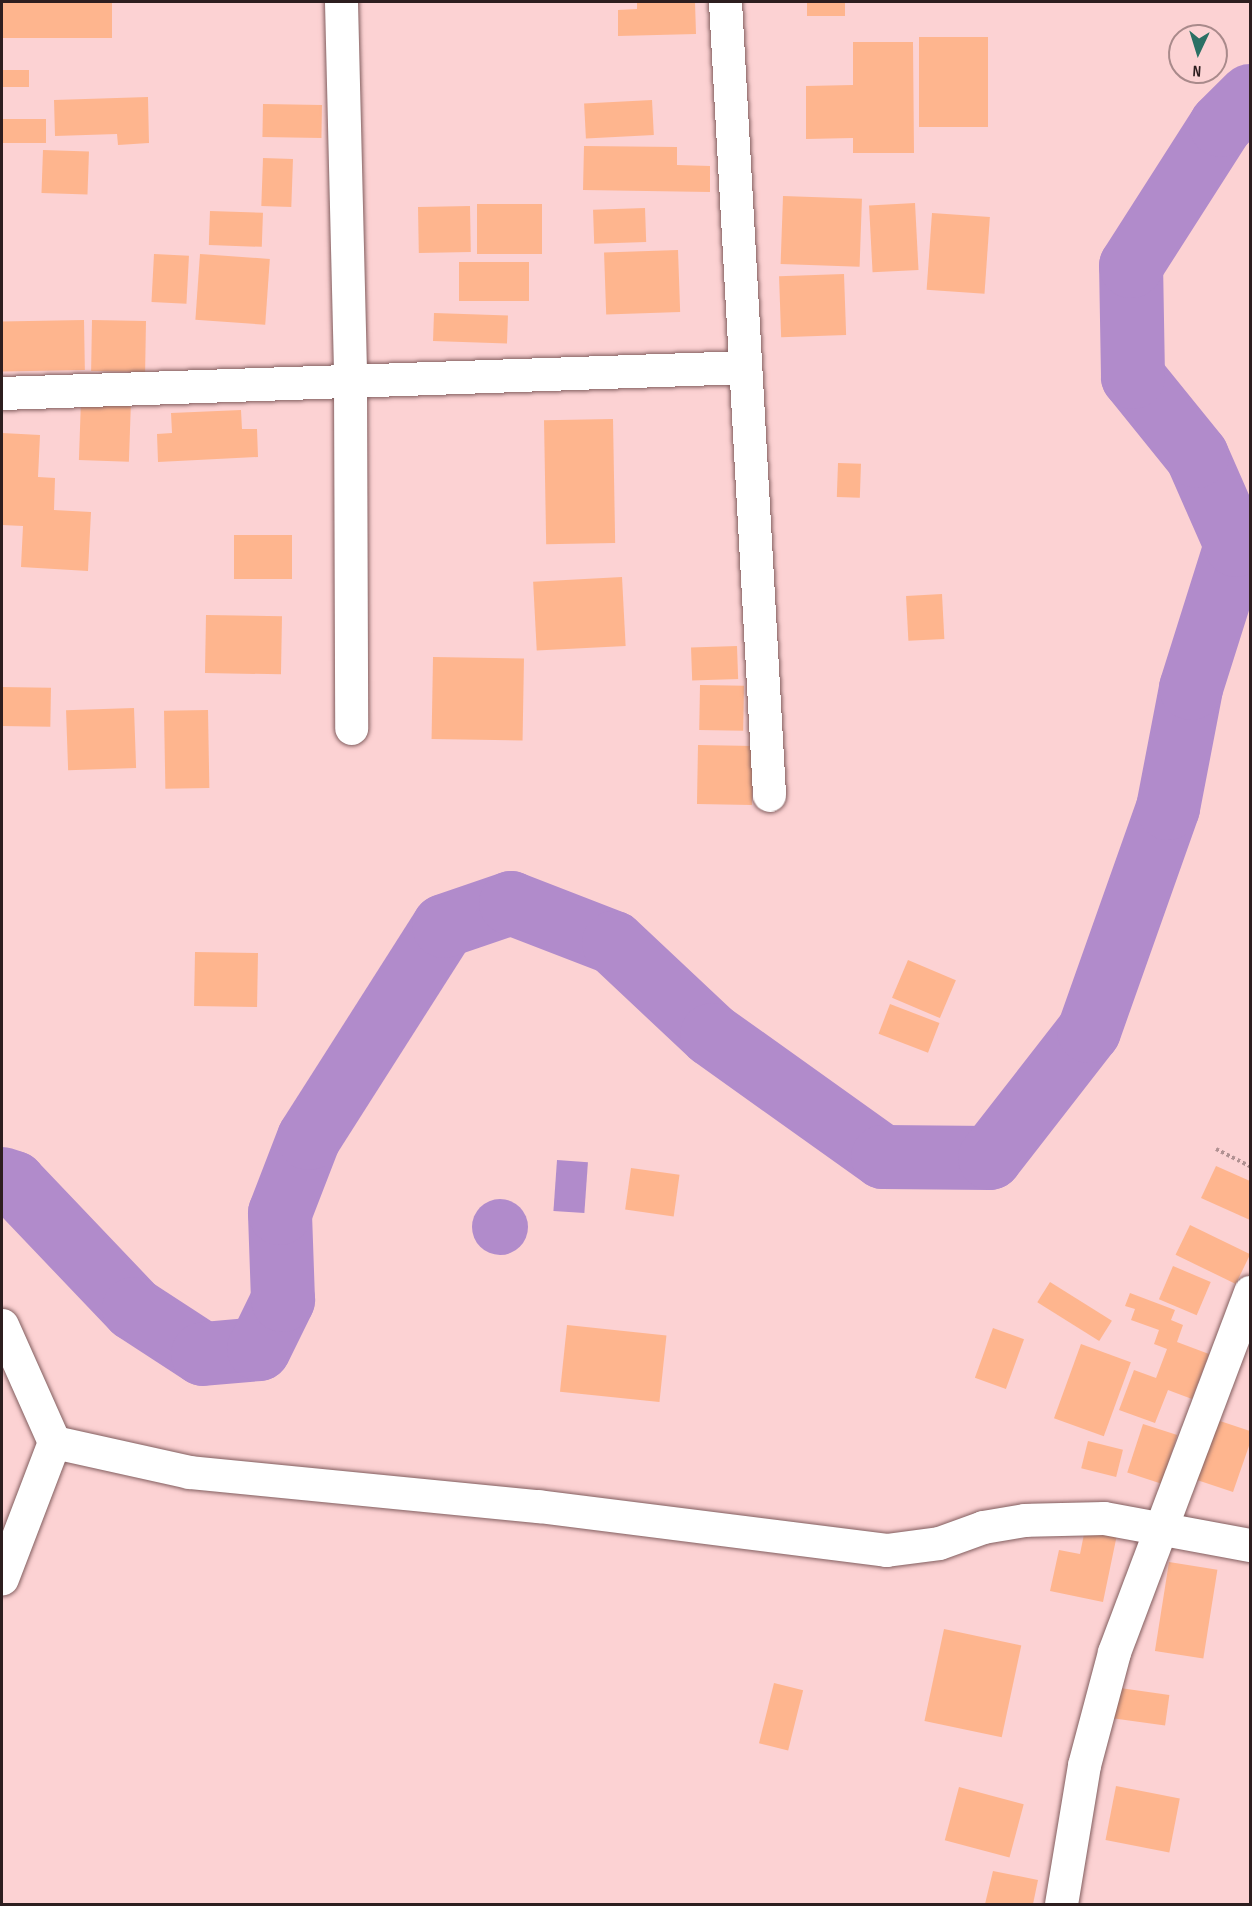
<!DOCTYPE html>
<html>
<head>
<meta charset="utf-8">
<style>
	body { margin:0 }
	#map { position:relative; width:1252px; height:1906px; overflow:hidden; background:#fcd2d3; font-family:"Sofia Sans Condensed",sans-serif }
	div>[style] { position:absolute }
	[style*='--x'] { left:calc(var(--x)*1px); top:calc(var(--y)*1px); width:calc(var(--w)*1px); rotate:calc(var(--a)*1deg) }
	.water>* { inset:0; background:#b18bcb; transform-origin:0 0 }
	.round { border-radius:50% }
	.river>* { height:64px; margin:-32px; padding:0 32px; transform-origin:32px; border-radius:32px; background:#b18bcb }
	.building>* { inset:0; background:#feb58e; transform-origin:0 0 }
	.path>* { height:4px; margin-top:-2px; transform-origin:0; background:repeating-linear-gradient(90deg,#b19192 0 3px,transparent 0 6px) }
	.roads { filter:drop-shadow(0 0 2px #825e5f) drop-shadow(0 0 2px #825e5f) }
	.minor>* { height:33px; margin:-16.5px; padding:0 16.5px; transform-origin:16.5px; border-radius:16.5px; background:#fff }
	span { translate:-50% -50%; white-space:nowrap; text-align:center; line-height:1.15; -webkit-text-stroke:6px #fcd2d3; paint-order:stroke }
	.frame { position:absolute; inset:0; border:3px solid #2d1e1f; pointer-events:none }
	.north { position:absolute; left:1168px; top:24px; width:60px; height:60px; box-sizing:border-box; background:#fcd2d3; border:2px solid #a98a8b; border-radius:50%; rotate:184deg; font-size:16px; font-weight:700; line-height:24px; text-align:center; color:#2d1e1f }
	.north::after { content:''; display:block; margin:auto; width:21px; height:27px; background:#2b7064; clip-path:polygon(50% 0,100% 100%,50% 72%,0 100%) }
</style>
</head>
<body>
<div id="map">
	<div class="water">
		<i style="left:557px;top:1160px;width:31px;height:51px;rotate:4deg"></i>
		<i class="round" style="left:472px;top:1199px;width:56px;height:56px"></i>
	</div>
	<div class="river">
		<i style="--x:2;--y:1179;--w:13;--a:18"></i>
		<i style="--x:14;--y:1183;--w:174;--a:46.4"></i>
		<i style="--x:134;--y:1309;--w:82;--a:33.1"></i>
		<i style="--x:203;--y:1354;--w:56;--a:-5.1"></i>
		<i style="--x:259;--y:1349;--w:55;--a:-63.9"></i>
		<i style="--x:283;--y:1300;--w:87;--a:-92"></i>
		<i style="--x:280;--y:1213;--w:80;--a:-68.9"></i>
		<i style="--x:309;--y:1138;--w:251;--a:-57.5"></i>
		<i style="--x:444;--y:926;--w:71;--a:-18.9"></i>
		<i style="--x:511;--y:903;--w:110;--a:21.2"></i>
		<i style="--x:614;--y:943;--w:134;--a:43.2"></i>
		<i style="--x:712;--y:1035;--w:210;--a:35.5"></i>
		<i style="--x:883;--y:1157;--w:107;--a:0.5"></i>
		<i style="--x:990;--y:1158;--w:161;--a:-52.1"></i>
		<i style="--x:1089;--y:1031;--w:237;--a:-70.5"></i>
		<i style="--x:1168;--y:808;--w:122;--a:-79.1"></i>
		<i style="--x:1191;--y:688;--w:150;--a:-72.5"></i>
		<i style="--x:1236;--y:545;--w:97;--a:-113.7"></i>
		<i style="--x:1197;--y:456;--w:102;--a:-129"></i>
		<i style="--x:1133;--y:377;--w:111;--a:-91"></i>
		<i style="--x:1131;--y:266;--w:167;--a:-57.4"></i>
		<i style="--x:1221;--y:125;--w:41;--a:-45"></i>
	</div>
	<div class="building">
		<i style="clip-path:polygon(637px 2px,695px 2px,696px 34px,618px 36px,618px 10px,637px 9px)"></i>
		<i style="left:807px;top:2px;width:38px;height:14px"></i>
		<i style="left:112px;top:3px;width:35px;height:110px;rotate:90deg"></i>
		<i style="left:919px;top:37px;width:69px;height:90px"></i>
		<i style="clip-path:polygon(853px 42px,913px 42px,914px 153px,853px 153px,853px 138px,806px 139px,806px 86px,853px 85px)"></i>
		<i style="left:2px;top:70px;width:27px;height:17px"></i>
		<i style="clip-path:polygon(148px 97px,149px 143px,118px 145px,117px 134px,55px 136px,54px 100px)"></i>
		<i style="left:652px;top:100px;width:35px;height:68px;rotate:87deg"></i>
		<i style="left:263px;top:104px;width:59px;height:33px;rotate:1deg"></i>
		<i style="left:2px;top:119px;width:44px;height:24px"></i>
		<i style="clip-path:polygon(584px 146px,677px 147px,677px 165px,710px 166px,710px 192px,583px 190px)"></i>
		<i style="left:43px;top:150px;width:46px;height:43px;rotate:2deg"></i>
		<i style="left:263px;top:158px;width:30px;height:48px;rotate:2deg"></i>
		<i style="left:783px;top:196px;width:79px;height:68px;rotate:2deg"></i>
		<i style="left:915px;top:203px;width:67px;height:46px;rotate:87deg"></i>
		<i style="left:542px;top:204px;width:50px;height:65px;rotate:90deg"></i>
		<i style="left:470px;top:206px;width:46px;height:52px;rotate:89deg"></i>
		<i style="left:645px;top:208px;width:34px;height:52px;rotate:88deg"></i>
		<i style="left:210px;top:211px;width:53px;height:34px;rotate:2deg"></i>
		<i style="left:932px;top:213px;width:58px;height:77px;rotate:4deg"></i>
		<i style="left:678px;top:250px;width:62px;height:74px;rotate:88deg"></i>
		<i style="left:154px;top:254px;width:35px;height:48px;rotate:3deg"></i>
		<i style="left:200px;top:254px;width:70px;height:66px;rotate:4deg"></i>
		<i style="left:459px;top:262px;width:70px;height:39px"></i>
		<i style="left:844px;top:274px;width:61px;height:65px;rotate:88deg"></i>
		<i style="left:434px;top:313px;width:74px;height:28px;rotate:2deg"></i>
		<i style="left:84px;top:320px;width:50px;height:82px;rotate:89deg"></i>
		<i style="left:92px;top:320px;width:54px;height:51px;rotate:1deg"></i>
		<i style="left:81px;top:400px;width:50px;height:60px;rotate:2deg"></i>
		<i style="clip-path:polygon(241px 410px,242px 429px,257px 429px,258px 457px,158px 462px,157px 434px,172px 433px,171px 413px)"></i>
		<i style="left:613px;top:419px;width:124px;height:69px;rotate:89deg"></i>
		<i style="clip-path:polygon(2px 433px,40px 435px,38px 477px,55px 478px,54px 510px,91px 512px,88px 571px,21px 567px,23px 526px,2px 525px)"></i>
		<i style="left:838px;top:463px;width:23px;height:34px;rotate:2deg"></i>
		<i style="left:234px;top:535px;width:58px;height:44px"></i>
		<i style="left:622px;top:577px;width:69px;height:89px;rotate:87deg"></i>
		<i style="left:942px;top:594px;width:45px;height:36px;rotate:87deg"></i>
		<i style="left:206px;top:615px;width:76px;height:58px;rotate:1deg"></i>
		<i style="left:737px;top:646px;width:33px;height:46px;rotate:88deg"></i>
		<i style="left:433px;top:657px;width:91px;height:82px;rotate:1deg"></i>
		<i style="left:700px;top:685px;width:44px;height:45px;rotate:1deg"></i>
		<i style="left:2px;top:687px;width:49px;height:39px;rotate:1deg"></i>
		<i style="left:134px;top:708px;width:60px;height:68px;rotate:88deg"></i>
		<i style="left:208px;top:710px;width:78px;height:44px;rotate:89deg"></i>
		<i style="left:698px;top:745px;width:55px;height:59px;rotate:1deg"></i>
		<i style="left:195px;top:952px;width:63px;height:54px;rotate:1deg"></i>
		<i style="left:908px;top:960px;width:52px;height:41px;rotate:23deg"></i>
		<i style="left:890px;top:1004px;width:53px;height:32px;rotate:21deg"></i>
		<i style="clip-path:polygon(1216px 1166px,1250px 1181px,1250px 1220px,1201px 1198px)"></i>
		<i style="left:631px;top:1168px;width:49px;height:42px;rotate:8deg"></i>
		<i style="left:1190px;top:1225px;width:67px;height:33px;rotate:26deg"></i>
		<i style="left:1173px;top:1266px;width:41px;height:36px;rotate:23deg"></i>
		<i style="left:1050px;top:1282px;width:73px;height:24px;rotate:32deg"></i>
		<i style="clip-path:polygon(1130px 1293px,1175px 1310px,1171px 1320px,1183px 1325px,1177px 1342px,1209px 1354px,1192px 1399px,1168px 1390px,1155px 1423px,1119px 1410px,1134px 1370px,1156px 1378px,1167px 1349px,1154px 1344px,1159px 1330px,1131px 1320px,1135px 1309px,1125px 1306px)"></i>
		<i style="left:567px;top:1325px;width:100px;height:67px;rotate:6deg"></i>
		<i style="left:993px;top:1328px;width:33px;height:53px;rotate:20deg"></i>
		<i style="left:1081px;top:1344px;width:53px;height:79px;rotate:20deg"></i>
		<i style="clip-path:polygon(1211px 1418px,1250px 1431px,1250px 1443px,1233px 1492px,1191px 1478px)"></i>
		<i style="left:1143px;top:1424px;width:36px;height:51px;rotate:18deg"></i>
		<i style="left:1088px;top:1441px;width:36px;height:28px;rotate:14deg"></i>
		<i style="clip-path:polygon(1087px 1519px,1119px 1525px,1103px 1602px,1050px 1591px,1059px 1550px,1080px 1554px)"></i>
		<i style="left:1169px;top:1562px;width:49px;height:90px;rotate:9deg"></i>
		<i style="left:944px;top:1629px;width:79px;height:94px;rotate:12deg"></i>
		<i style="left:774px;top:1683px;width:30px;height:62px;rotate:14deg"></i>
		<i style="left:1106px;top:1686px;width:64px;height:31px;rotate:8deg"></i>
		<i style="left:1116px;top:1786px;width:65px;height:55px;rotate:11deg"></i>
		<i style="left:959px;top:1787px;width:67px;height:55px;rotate:15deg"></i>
		<i style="clip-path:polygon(993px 1871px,1038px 1880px,1033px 1904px,985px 1904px)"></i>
	</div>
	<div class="path">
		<i style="--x:1216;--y:1149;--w:38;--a:27"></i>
	</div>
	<div class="roads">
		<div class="minor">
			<i style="--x:341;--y:2;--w:381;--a:88.6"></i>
			<i style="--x:350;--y:383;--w:345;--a:89.8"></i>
			<i style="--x:725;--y:2;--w:794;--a:86.82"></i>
			<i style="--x:2;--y:393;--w:743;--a:-2"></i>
			<i style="--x:2;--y:1325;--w:128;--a:66"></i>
			<i style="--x:54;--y:1442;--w:146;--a:110.9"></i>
			<i style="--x:54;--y:1442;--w:138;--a:12.5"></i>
			<i style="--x:189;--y:1472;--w:351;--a:5.6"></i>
			<i style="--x:538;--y:1506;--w:351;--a:7.2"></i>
			<i style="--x:886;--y:1550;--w:53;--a:-7.5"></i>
			<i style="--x:939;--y:1543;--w:47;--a:-20"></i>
			<i style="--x:983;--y:1527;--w:42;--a:-9.7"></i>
			<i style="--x:1024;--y:1520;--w:80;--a:-1.4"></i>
			<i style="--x:1104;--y:1518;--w:148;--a:10.5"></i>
			<i style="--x:1061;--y:1904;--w:141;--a:-80.6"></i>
			<i style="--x:1084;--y:1765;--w:117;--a:-75.1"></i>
			<i style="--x:1114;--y:1652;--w:385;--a:-69.3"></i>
		</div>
	</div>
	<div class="frame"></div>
	<div class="north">N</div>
</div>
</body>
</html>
